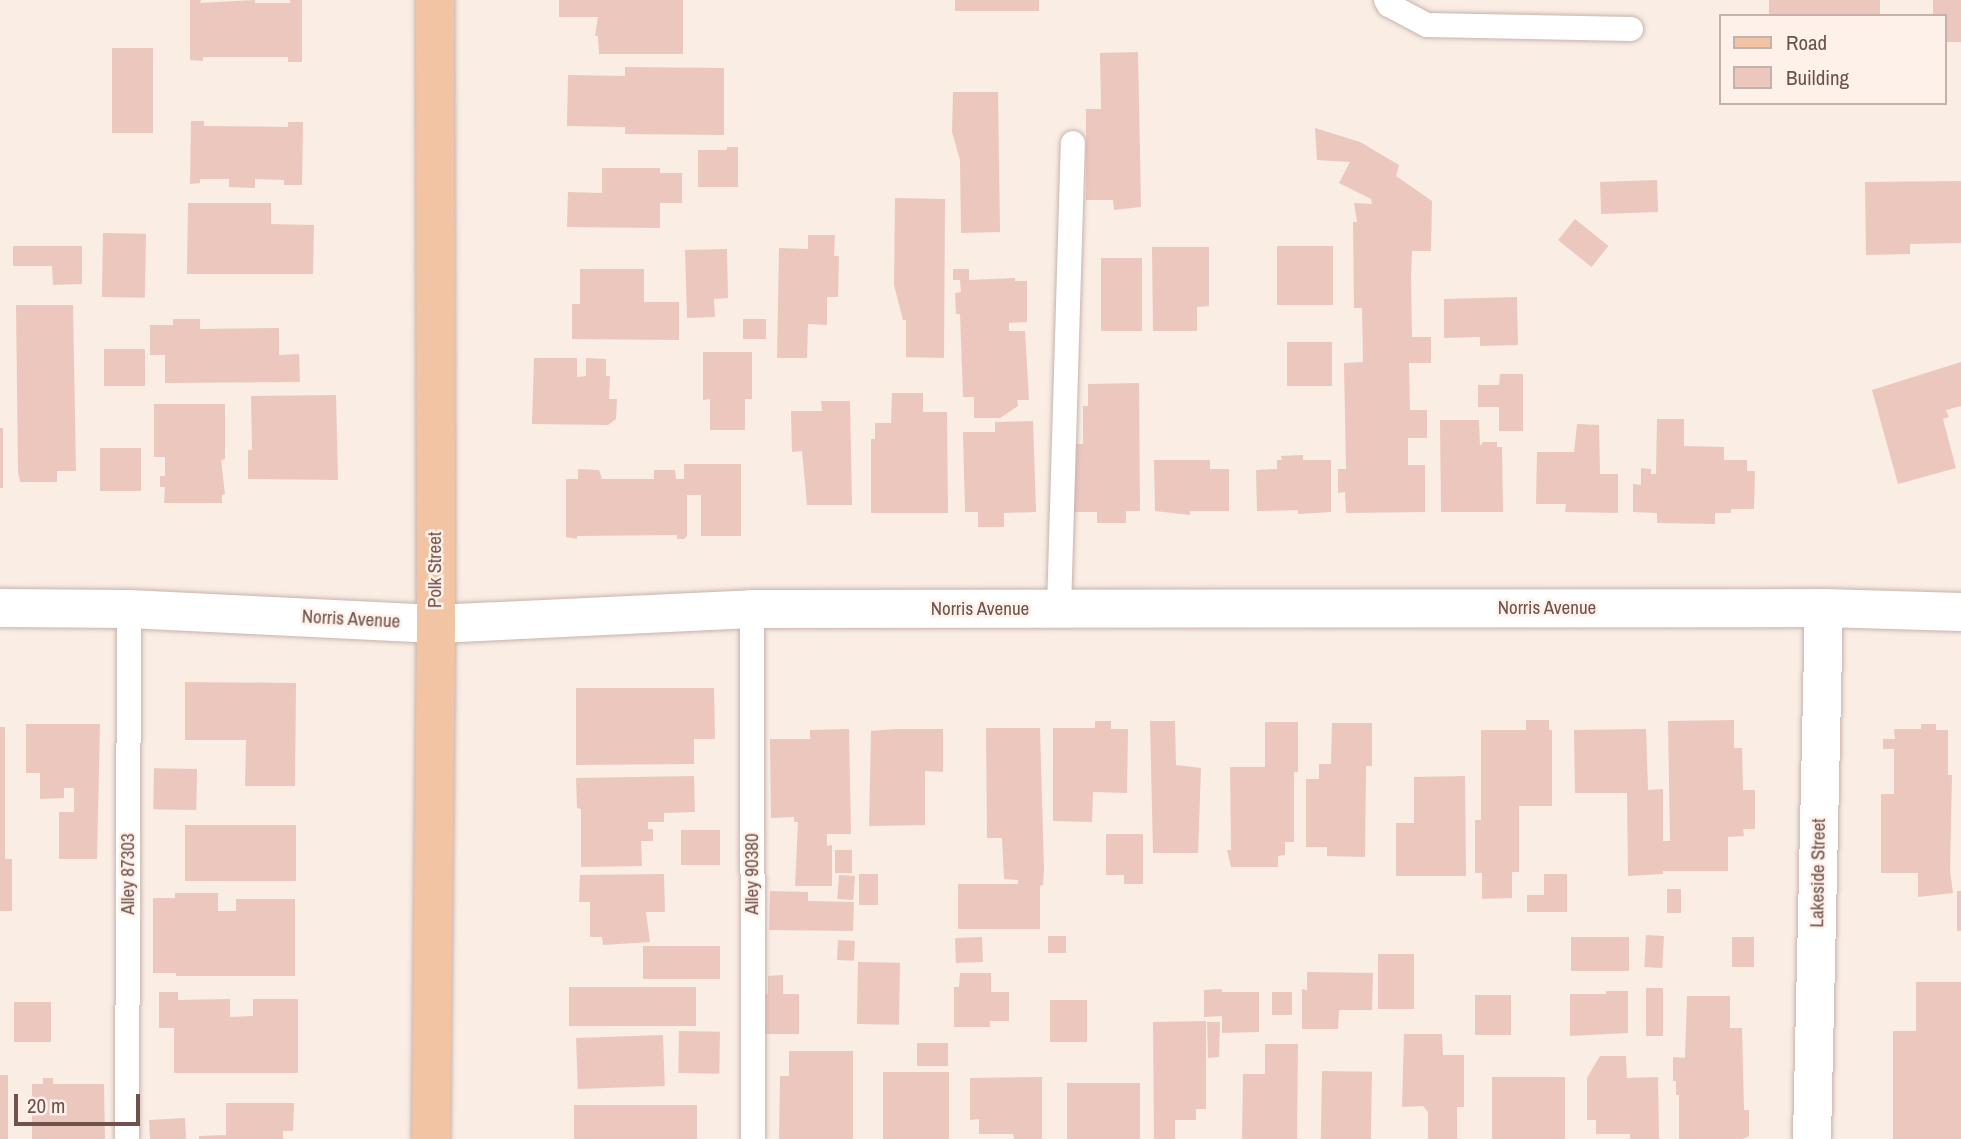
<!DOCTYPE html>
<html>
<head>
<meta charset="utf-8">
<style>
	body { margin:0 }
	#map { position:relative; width:1961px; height:1139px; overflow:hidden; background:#f9ede4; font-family:"Archivo Narrow",sans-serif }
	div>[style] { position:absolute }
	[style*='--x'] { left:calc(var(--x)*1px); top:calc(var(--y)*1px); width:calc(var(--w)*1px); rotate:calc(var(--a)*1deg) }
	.building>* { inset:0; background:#ecc7be; transform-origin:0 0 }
	.roads { filter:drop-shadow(0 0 2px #c9b3ac) drop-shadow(0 0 2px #c9b3ac) }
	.lane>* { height:24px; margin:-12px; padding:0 12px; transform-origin:12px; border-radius:12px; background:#fff }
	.street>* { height:38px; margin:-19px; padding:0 19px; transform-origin:19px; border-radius:19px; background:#fff }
	.primary>* { height:38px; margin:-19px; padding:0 19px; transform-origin:19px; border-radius:19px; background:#f2c4a3 }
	span { translate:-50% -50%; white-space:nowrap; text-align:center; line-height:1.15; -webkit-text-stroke:5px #fdf1ea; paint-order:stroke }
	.street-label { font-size:19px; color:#6f524c }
	.legend { position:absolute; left:1719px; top:14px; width:228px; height:91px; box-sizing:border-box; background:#fdf1ea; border:2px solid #c4b1ab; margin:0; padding:9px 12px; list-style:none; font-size:21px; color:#6f524c }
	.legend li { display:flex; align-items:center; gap:14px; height:35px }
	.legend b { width:35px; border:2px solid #c4b1ab }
	.scale { position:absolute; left:14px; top:1094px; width:126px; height:32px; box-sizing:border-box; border:4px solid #6f524c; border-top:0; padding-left:9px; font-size:21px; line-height:24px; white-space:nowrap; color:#6f524c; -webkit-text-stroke:5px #fdf1ea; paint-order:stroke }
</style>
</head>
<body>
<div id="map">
	<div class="building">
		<i style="clip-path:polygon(190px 0,201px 0,200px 3px,255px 0,255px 3px,290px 3px,290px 0,302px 0,302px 62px,288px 62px,288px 57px,203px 57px,203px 61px,190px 60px)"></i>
		<i style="clip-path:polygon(559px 0,683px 0,683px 54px,599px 54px,598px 36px,595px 36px,598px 17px,559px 17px)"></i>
		<i style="left:955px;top:0;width:84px;height:11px"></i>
		<i style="left:1769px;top:0;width:111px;height:16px"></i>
		<i style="clip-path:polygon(1933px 0,1961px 0,1961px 42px,1945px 42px,1945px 16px,1933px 16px)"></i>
		<i style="left:112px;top:48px;width:41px;height:85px"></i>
		<i style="clip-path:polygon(1138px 52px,1141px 207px,1114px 210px,1113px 200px,1086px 200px,1086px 109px,1101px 109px,1100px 53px)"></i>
		<i style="clip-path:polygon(625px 67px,724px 68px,724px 135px,625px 134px,625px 127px,567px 126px,568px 75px,625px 76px)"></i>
		<i style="clip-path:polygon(953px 92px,998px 92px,1000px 232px,961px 233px,960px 160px,952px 132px)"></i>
		<i style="clip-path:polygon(191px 121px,204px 121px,204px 126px,288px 127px,288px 122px,303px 122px,302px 185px,284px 185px,284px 180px,255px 179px,255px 188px,229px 187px,229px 179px,200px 179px,200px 183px,190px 184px)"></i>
		<i style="clip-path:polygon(1315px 128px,1360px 142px,1399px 165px,1396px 176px,1432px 201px,1431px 251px,1412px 251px,1411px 277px,1412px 337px,1431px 337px,1431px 363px,1409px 363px,1410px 410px,1427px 410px,1427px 438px,1408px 438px,1408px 465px,1425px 465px,1425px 512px,1346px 513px,1345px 492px,1338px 493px,1338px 469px,1346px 469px,1344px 363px,1363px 362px,1362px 308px,1354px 308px,1353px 222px,1357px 222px,1354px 203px,1372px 204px,1371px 199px,1339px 183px,1350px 162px,1317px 160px)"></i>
		<i style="clip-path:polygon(727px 147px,738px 147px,738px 187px,698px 187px,698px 150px,727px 150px)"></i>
		<i style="clip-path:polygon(602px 168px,660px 168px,660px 173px,682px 173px,682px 203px,660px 203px,660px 228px,567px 227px,568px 192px,602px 193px)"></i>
		<i style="left:1657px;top:180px;width:32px;height:57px;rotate:88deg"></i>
		<i style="clip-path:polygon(1961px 181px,1961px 243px,1910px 244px,1910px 254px,1866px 255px,1865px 182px)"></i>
		<i style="clip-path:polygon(895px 198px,945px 199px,944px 358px,906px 357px,906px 320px,903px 320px,894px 285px)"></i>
		<i style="clip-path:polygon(188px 203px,271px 203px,271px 224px,314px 225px,313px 274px,187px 274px)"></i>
		<i style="left:1575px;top:219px;width:43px;height:27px;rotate:39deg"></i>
		<i style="left:103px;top:233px;width:43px;height:64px;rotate:1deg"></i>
		<i style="clip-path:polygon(808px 235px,835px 235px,834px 256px,839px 256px,838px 297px,827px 297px,827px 325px,808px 324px,807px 358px,777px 358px,779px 248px,808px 249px)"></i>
		<i style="clip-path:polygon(13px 246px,82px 246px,82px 284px,53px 285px,52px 266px,13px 266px)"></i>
		<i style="left:1277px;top:246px;width:56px;height:59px"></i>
		<i style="clip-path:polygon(1152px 247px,1209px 247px,1209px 306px,1197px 307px,1197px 331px,1153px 331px)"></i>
		<i style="clip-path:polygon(727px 249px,728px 298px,714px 299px,715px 317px,687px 318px,685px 250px)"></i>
		<i style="left:1101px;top:258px;width:41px;height:73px"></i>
		<i style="clip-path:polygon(580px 269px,644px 269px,644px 302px,679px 302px,679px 340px,572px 339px,572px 304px,580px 304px)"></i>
		<i style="clip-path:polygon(953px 269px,969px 269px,969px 280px,1015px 278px,1015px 281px,1027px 281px,1027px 322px,1009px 323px,1009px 331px,1025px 331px,1029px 400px,1017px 400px,1018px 406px,1000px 418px,974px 418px,974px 397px,963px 397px,960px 314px,956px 314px,955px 293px,961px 292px,960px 280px,953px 280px)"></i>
		<i style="clip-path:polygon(1517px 297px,1518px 345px,1480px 346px,1480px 337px,1444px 338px,1444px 299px)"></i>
		<i style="clip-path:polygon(16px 305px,73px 305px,76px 471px,57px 471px,57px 482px,20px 482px,18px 472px)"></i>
		<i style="clip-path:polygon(173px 319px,200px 319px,200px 329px,279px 328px,279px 355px,299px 354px,300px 382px,165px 383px,165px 355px,150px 355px,150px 325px,173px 325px)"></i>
		<i style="left:766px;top:319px;width:20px;height:23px;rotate:90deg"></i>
		<i style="left:1287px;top:342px;width:45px;height:44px"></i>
		<i style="left:104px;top:349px;width:41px;height:37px"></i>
		<i style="clip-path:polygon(703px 352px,752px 352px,752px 399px,745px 399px,745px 430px,710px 430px,710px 399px,703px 400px)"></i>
		<i style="clip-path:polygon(534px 358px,577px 358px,577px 377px,586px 376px,586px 358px,606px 359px,606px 376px,610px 376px,609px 399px,617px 399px,616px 419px,608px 425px,532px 424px)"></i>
		<i style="clip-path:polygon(1961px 362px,1961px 406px,1946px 410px,1949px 417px,1943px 419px,1956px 468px,1898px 484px,1872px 390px)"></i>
		<i style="clip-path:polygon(1500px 374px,1523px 374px,1523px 431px,1499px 431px,1499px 407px,1478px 407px,1478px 385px,1499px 385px)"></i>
		<i style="clip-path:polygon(1139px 383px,1140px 511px,1126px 511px,1126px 523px,1097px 523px,1097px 512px,1070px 512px,1069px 444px,1083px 444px,1083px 406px,1088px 406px,1088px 384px)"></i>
		<i style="clip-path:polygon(892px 393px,923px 393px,923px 412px,947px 412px,948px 513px,871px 513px,871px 439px,875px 439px,875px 423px,891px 423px)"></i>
		<i style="clip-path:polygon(336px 395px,338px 480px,248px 479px,248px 450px,252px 450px,251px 396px)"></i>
		<i style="clip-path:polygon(821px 401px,850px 401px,852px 505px,807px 505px,802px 451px,792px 452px,791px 411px,822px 411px)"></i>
		<i style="clip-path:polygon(154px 404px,225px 404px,225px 459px,221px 460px,225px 494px,222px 495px,222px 503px,164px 503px,165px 487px,160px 487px,160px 476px,165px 476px,165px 457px,154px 457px)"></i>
		<i style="clip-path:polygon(1657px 419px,1684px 419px,1684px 446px,1724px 447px,1724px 460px,1747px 460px,1747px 471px,1755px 471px,1754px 509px,1731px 509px,1731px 513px,1715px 513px,1715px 524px,1657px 523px,1657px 513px,1633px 512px,1633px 484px,1641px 485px,1641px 468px,1651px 469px,1651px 474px,1656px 474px)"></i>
		<i style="clip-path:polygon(1440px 420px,1479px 420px,1480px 446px,1483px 442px,1497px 442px,1497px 447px,1502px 447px,1503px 512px,1441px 512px)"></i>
		<i style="clip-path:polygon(1033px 421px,1036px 512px,1004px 513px,1004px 527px,978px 527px,978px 512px,965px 512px,963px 432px,995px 432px,995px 422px)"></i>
		<i style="clip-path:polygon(1577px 424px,1599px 425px,1600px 474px,1618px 474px,1618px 513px,1565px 512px,1566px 504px,1536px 504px,1537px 452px,1574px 452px)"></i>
		<i style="left:0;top:428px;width:3px;height:60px"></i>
		<i style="left:100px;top:448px;width:41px;height:43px"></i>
		<i style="clip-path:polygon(1303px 455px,1303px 460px,1331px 460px,1331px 512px,1298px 514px,1298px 510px,1257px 511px,1256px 470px,1277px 469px,1277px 460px,1282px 460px,1281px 456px)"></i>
		<i style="clip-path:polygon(1154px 460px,1210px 460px,1210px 469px,1229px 469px,1229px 511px,1190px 511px,1190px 515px,1155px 511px)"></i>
		<i style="clip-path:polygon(684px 464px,741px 464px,741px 536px,701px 536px,701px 495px,687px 495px,687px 536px,684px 539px,677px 539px,677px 535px,577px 536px,577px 539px,566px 537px,566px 479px,578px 479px,578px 469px,599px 470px,602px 479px,654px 479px,654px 470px,675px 470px,676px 479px,684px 479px)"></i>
		<i style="clip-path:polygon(185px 682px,296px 683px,295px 786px,245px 786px,246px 740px,185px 740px)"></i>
		<i style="clip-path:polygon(576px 688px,714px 688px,715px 739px,694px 739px,694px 764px,576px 765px)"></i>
		<i style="clip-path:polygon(1526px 720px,1549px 720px,1549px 730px,1552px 730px,1552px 806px,1519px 806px,1519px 872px,1512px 872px,1512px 898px,1482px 899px,1482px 873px,1475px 873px,1475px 820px,1481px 820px,1481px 730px,1526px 730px)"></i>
		<i style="clip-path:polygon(1734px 720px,1734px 748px,1742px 748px,1743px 790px,1755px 790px,1755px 829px,1743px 829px,1744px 836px,1728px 837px,1728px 871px,1663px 871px,1663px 874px,1628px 876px,1627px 793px,1575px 793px,1574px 730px,1646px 729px,1648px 790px,1663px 789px,1663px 841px,1670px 841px,1668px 721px)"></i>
		<i style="clip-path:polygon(1095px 721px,1111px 721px,1111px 729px,1128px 729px,1127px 793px,1093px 792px,1092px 822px,1053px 821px,1053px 728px,1095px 728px)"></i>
		<i style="clip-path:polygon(1150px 721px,1175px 721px,1176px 765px,1201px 768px,1198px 853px,1153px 853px)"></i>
		<i style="clip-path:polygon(1265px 722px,1298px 722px,1298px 772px,1294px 772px,1294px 842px,1285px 842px,1285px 855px,1278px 856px,1278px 867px,1231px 867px,1227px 850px,1231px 850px,1230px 767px,1265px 767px)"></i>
		<i style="clip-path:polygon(1332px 723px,1372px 723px,1372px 766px,1366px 766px,1365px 857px,1327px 856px,1327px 847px,1306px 847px,1306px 779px,1319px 779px,1319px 764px,1331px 764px)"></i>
		<i style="clip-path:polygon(26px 724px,100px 724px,97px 859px,59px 859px,59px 812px,74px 812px,74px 788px,64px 788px,64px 798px,40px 799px,40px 773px,26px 773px)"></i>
		<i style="clip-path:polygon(1921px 724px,1936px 724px,1936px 730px,1948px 730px,1948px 775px,1952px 775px,1950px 871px,1953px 893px,1918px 897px,1918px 873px,1881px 873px,1881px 794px,1894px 794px,1894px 749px,1883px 749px,1883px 739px,1895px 739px,1894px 729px,1921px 729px)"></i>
		<i style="clip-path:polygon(0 727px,5px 727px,5px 859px,12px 859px,12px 911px,0 911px)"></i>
		<i style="clip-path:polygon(986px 728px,1040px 728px,1044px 869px,1043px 885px,1040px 886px,1040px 929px,958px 929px,958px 884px,1018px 884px,1018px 880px,1004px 879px,1002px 838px,987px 838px)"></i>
		<i style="clip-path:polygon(849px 729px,851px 834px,827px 834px,827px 846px,832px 845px,832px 886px,795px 886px,798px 822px,794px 822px,794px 817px,771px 818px,770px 739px,810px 739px,810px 730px)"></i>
		<i style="clip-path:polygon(895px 729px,943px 729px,943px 772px,925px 771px,925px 825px,869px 826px,871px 731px)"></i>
		<i style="left:197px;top:769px;width:41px;height:43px;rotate:91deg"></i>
		<i style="clip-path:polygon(694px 776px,695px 812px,664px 813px,664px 822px,648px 822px,648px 829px,653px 829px,653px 841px,641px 841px,642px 866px,581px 867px,581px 809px,577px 808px,576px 778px)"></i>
		<i style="clip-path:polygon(1465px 776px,1466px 876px,1396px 876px,1396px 823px,1414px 823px,1414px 777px)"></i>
		<i style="left:185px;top:825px;width:111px;height:56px"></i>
		<i style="left:681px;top:830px;width:39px;height:35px"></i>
		<i style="clip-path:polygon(1106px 834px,1143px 834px,1143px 884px,1124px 884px,1124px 875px,1106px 875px)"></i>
		<i style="left:835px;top:850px;width:17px;height:23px"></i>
		<i style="clip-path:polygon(664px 874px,665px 912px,646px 912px,650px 942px,603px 945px,602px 937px,590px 937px,590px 902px,579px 902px,580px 875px)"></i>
		<i style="left:859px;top:874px;width:19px;height:31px"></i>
		<i style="clip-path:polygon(1544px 874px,1567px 874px,1567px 912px,1527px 912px,1527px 895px,1544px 895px)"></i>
		<i style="left:839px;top:875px;width:16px;height:24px;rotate:4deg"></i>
		<i style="left:1667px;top:889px;width:14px;height:24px"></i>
		<i style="clip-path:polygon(770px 891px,808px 892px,808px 901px,854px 902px,853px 931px,769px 930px)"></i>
		<i style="left:1957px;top:891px;width:4px;height:40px"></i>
		<i style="clip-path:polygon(175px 893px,218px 893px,218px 911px,236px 911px,236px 899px,295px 899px,295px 976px,176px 976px,176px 973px,153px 973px,153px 898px,175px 898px)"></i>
		<i style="left:1646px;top:935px;width:18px;height:32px;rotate:3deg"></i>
		<i style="left:1048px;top:936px;width:18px;height:17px"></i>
		<i style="left:982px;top:937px;width:25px;height:27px;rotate:88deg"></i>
		<i style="left:1571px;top:937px;width:58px;height:34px"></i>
		<i style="left:1732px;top:937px;width:22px;height:30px"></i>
		<i style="left:838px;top:940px;width:17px;height:20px;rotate:3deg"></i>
		<i style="left:720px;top:946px;width:33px;height:77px;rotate:90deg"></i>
		<i style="left:1378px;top:954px;width:36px;height:55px"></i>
		<i style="left:858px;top:962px;width:42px;height:62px;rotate:1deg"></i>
		<i style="clip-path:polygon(1307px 972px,1373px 973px,1372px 1010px,1339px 1010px,1338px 1029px,1302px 1029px,1302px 989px,1307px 990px)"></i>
		<i style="clip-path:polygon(960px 973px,991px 973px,991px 992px,1009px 992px,1009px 1021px,990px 1021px,990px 1027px,954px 1027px,954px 987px,959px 987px)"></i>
		<i style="clip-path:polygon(783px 975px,783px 994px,799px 994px,799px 1034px,762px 1034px,762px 995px,768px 994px,768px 976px)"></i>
		<i style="clip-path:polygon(1916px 982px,1961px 982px,1961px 1139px,1893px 1139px,1893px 1031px,1916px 1031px)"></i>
		<i style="left:696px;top:987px;width:39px;height:127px;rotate:90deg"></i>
		<i style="left:1646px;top:988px;width:17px;height:48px"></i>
		<i style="clip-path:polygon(1222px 989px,1222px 992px,1259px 992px,1259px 1032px,1222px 1033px,1222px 1016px,1204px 1017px,1204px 990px)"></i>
		<i style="clip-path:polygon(1606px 991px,1628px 991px,1628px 1033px,1570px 1036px,1570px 994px,1606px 994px)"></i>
		<i style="clip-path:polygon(159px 992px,178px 992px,178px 1000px,230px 999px,230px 1017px,253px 1016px,253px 999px,298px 999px,298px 1073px,174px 1073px,174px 1028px,159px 1028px)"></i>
		<i style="left:1272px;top:992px;width:20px;height:23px"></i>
		<i style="left:1475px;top:995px;width:36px;height:40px"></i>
		<i style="clip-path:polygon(1687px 996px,1730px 996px,1730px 1028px,1742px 1028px,1744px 1110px,1749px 1110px,1749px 1136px,1743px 1139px,1679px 1139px,1679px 1095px,1676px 1095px,1676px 1081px,1673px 1081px,1673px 1057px,1685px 1058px)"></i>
		<i style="left:1050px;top:1000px;width:37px;height:42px"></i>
		<i style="left:14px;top:1002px;width:37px;height:40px"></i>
		<i style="clip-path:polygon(1206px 1021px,1206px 1109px,1196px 1109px,1196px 1120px,1175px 1120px,1175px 1139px,1154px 1139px,1153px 1022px)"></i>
		<i style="clip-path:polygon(1207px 1022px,1220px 1022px,1219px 1057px,1208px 1058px)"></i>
		<i style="left:679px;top:1031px;width:41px;height:42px;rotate:1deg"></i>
		<i style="clip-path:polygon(1404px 1034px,1442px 1034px,1443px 1055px,1464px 1055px,1464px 1107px,1457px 1107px,1457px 1139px,1428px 1139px,1428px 1112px,1423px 1106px,1402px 1107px)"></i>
		<i style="left:663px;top:1035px;width:51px;height:87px;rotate:88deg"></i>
		<i style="left:917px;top:1043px;width:31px;height:23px"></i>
		<i style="clip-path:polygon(1265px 1044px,1298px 1044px,1297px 1139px,1242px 1139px,1243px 1074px,1265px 1074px)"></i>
		<i style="clip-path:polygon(789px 1051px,853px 1051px,853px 1139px,779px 1139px,780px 1076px,789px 1076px)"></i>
		<i style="clip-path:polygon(1600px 1056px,1626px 1056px,1627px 1078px,1658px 1077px,1659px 1139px,1630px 1139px,1630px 1134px,1596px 1134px,1596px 1120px,1587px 1120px,1587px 1078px)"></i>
		<i style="left:1322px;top:1071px;width:50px;height:68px;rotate:1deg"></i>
		<i style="left:883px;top:1072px;width:66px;height:67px"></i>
		<i style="left:0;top:1075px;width:8px;height:64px"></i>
		<i style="clip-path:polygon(1042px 1077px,1042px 1139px,1014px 1139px,1013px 1134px,979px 1134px,979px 1119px,970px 1120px,970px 1078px)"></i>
		<i style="left:1492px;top:1077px;width:73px;height:62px"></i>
		<i style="clip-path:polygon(43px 1078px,53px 1078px,53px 1084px,104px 1084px,105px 1139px,32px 1139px,32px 1084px,43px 1084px)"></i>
		<i style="left:1140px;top:1083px;width:56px;height:73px;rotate:90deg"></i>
		<i style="clip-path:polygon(226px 1103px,294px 1103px,293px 1131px,283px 1131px,283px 1139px,199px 1139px,199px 1136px,226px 1135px)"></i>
		<i style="left:697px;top:1105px;width:34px;height:123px;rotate:90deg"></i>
		<i style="left:185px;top:1118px;width:21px;height:36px;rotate:87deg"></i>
	</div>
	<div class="roads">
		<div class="lane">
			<i style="--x:1386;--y:0;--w:6;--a:59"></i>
			<i style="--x:1389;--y:5;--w:43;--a:27.8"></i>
			<i style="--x:1427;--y:25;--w:204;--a:1.1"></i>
			<i style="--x:752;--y:609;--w:530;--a:89.89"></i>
			<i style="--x:1059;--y:609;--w:466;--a:-88.3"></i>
			<i style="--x:127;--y:1139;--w:530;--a:-89.78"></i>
		</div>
		<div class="street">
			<i style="--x:0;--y:608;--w:129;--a:0.4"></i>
			<i style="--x:129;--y:609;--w:307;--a:2.8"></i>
			<i style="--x:436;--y:624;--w:316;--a:-2.7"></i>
			<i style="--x:752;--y:609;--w:1072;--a:-0.05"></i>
			<i style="--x:1824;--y:608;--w:137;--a:1.7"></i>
			<i style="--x:1812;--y:1139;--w:531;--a:-88.71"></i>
		</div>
		<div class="primary">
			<i style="--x:431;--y:1139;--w:515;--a:-89.44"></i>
			<i style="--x:436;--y:624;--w:624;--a:-90.09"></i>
		</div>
	</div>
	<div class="street-label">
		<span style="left:435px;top:570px;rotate:-90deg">Polk Street</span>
		<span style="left:1547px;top:608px">Norris Avenue</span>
		<span style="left:980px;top:609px">Norris Avenue</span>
		<span style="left:351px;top:619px;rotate:3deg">Norris Avenue</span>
		<span style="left:1818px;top:873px;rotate:-89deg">Lakeside Street</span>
		<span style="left:128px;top:874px;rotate:-90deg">Alley 87303</span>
		<span style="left:752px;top:874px;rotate:-90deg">Alley 90380</span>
	</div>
	<ul class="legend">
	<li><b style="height:9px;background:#f2c4a3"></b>Road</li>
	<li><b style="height:19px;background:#ecc7be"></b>Building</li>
	</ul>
	<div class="scale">20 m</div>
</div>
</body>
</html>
